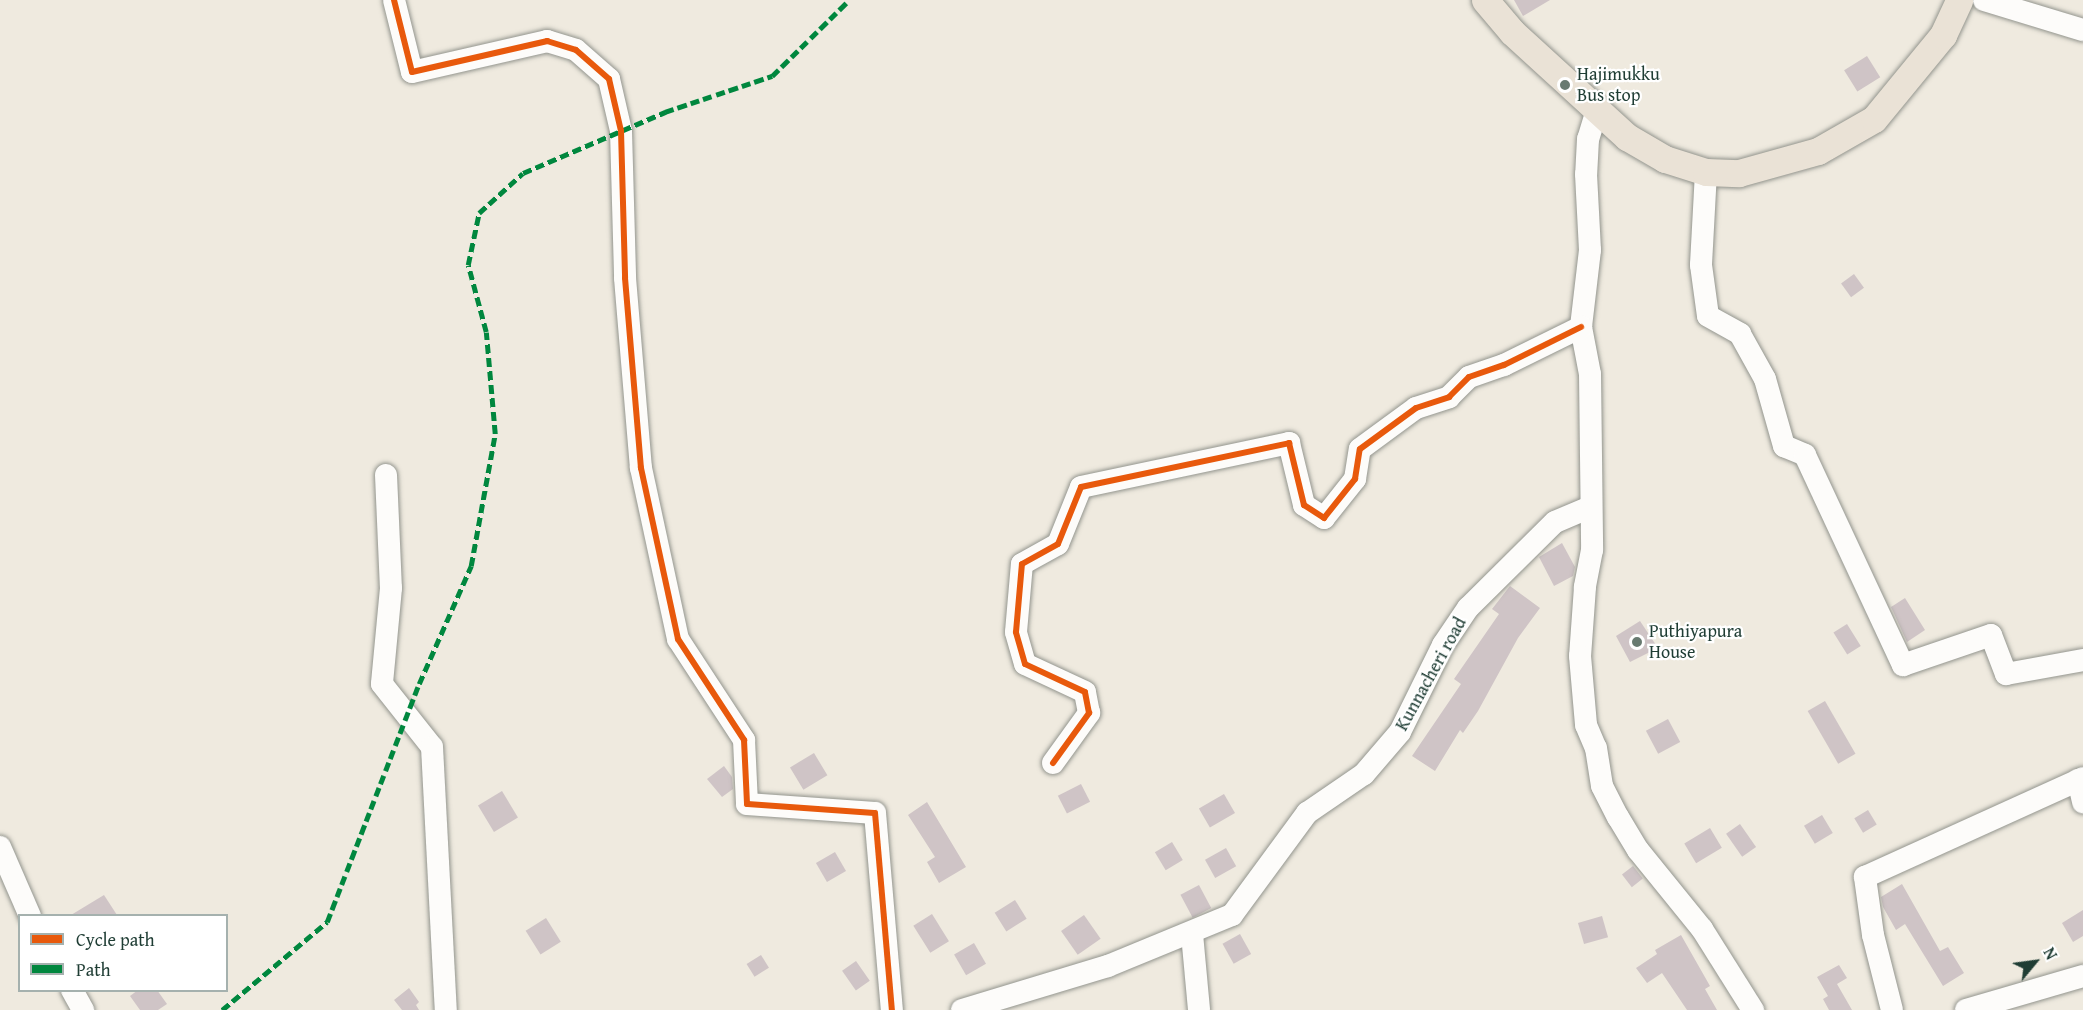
<!DOCTYPE html>
<html>
<head>
<meta charset="utf-8">
<style>
	body { margin:0 }
	#map { position:relative; width:2083px; height:1010px; overflow:hidden; background:#efeadf; font-family:"Gentium Book Plus",serif }
	div>[style] { position:absolute }
	[style*='--x'] { left:calc(var(--x)*1px); top:calc(var(--y)*1px); width:calc(var(--w)*1px); rotate:calc(var(--a)*1deg) }
	.building>* { inset:0; background:#cfc4c6; transform-origin:0 0 }
	.roads { filter:drop-shadow(0 0 2px #93958e) drop-shadow(0 0 2px #93958e) }
	.minor>* { height:22px; margin:-11px; padding:0 11px; transform-origin:11px; border-radius:11px; background:#fdfcfa }
	.major>* { height:27px; margin:-13.5px; padding:0 13.5px; transform-origin:13.5px; border-radius:13.5px; background:#eae2d6 }
	.quiet>* { height:4.5px; margin-top:-2.25px; transform-origin:0; background:repeating-linear-gradient(90deg,#00873e 0 9px,transparent 0 13.5px) }
	.cycleway>* { height:6px; margin:-3px; padding:0 3px; transform-origin:3px; border-radius:3px; background:#e8590c }
	.dots>* { width:16px; height:16px; translate:-50% -50%; box-sizing:border-box; border:3px solid #fff; border-radius:50% }
	span { translate:-50% -50%; white-space:nowrap; text-align:center; line-height:1.15; -webkit-text-stroke:4.5px #fff; paint-order:stroke }
	.poi-label { font-size:18px; color:#1f3d34 }
	.left { translate:0 -50%; text-align:left }
	.street-label { font-size:18px; color:#1f3d34 }
	.legend { position:absolute; left:18px; top:914px; width:210px; height:78px; box-sizing:border-box; background:#fff; border:2px solid #a5b1ae; margin:0; padding:8px 10px; list-style:none; font-size:18px; color:#1f3d34 }
	.legend li { display:flex; align-items:center; gap:12px; height:30px }
	.legend b { width:30px; border:2px solid #a5b1ae }
	.north { position:absolute; left:2005px; top:932px; width:60px; height:60px; -webkit-text-stroke:4px #fff; paint-order:stroke; rotate:61deg; font-size:16px; font-weight:700; line-height:24px; text-align:center; color:#1f3d34 }
	.north::after { content:''; display:block; margin:auto; width:21px; height:27px; background:#1f3d34; clip-path:polygon(50% 0,100% 100%,50% 72%,0 100%) }
</style>
</head>
<body>
<div id="map">
	<div class="building">
		<i style="clip-path:polygon(1514px 0,1550px 0,1523px 16px)"></i>
		<i style="left:1867px;top:56px;width:25px;height:27px;rotate:58deg"></i>
		<i style="left:1854px;top:274px;width:17px;height:16px;rotate:54deg"></i>
		<i style="clip-path:polygon(1562px 543px,1575px 567px,1573px 576px,1554px 586px,1539px 557px)"></i>
		<i style="clip-path:polygon(1510px 586px,1540px 608px,1518px 638px,1478px 711px,1463px 733px,1460px 730px,1435px 771px,1412px 756px,1461px 684px,1454px 679px,1499px 614px,1492px 609px)"></i>
		<i style="clip-path:polygon(1905px 598px,1925px 630px,1907px 642px,1891px 607px)"></i>
		<i style="clip-path:polygon(1640px 621px,1658px 648px,1630px 662px,1616px 636px)"></i>
		<i style="left:1847px;top:624px;width:26px;height:16px;rotate:58deg"></i>
		<i style="left:1825px;top:701px;width:61px;height:20px;rotate:60deg"></i>
		<i style="left:1668px;top:719px;width:26px;height:25px;rotate:62deg"></i>
		<i style="left:814px;top:753px;width:26px;height:28px;rotate:59deg"></i>
		<i style="clip-path:polygon(724px 766px,732px 777px,733px 789px,722px 797px,707px 779px)"></i>
		<i style="left:1081px;top:784px;width:20px;height:26px;rotate:63deg"></i>
		<i style="left:502px;top:791px;width:31px;height:28px;rotate:59deg"></i>
		<i style="left:1224px;top:794px;width:22px;height:29px;rotate:60deg"></i>
		<i style="clip-path:polygon(927px 802px,966px 867px,939px 883px,927px 862px,935px 857px,908px 815px)"></i>
		<i style="left:1868px;top:810px;width:17px;height:16px;rotate:59deg"></i>
		<i style="left:1822px;top:815px;width:21px;height:21px;rotate:59deg"></i>
		<i style="left:1740px;top:824px;width:28px;height:17px;rotate:55deg"></i>
		<i style="left:1710px;top:828px;width:23px;height:30px;rotate:59deg"></i>
		<i style="left:1172px;top:842px;width:21px;height:20px;rotate:59deg"></i>
		<i style="left:1226px;top:848px;width:21px;height:24px;rotate:61deg"></i>
		<i style="left:835px;top:852px;width:22px;height:22px;rotate:60deg"></i>
		<i style="left:1633px;top:866px;width:16px;height:14px;rotate:52deg"></i>
		<i style="clip-path:polygon(1902px 884px,1940px 951px,1948px 947px,1964px 973px,1943px 986px,1905px 924px,1896px 930px,1883px 907px,1881px 897px)"></i>
		<i style="left:1199px;top:885px;width:26px;height:21px;rotate:62deg"></i>
		<i style="clip-path:polygon(104px 895px,117px 915px,71px 915px)"></i>
		<i style="left:1015px;top:900px;width:22px;height:24px;rotate:58deg"></i>
		<i style="clip-path:polygon(2083px 910px,2083px 936px,2073px 942px,2062px 923px)"></i>
		<i style="left:932px;top:914px;width:32px;height:22px;rotate:58deg"></i>
		<i style="left:1084px;top:915px;width:29px;height:28px;rotate:55deg"></i>
		<i style="left:1602px;top:916px;width:22px;height:25px;rotate:74deg"></i>
		<i style="left:546px;top:918px;width:28px;height:24px;rotate:58deg"></i>
		<i style="left:1240px;top:934px;width:23px;height:20px;rotate:61deg"></i>
		<i style="clip-path:polygon(1681px 935px,1710px 986px,1705px 989px,1717px 1010px,1687px 1010px,1662px 973px,1647px 983px,1636px 968px,1657px 954px,1655px 950px)"></i>
		<i style="left:974px;top:943px;width:24px;height:23px;rotate:60deg"></i>
		<i style="left:761px;top:955px;width:15px;height:17px;rotate:58deg"></i>
		<i style="left:856px;top:961px;width:24px;height:17px;rotate:55deg"></i>
		<i style="clip-path:polygon(1839px 965px,1847px 978px,1837px 984px,1852px 1010px,1829px 1010px,1823px 999px,1828px 996px,1817px 977px)"></i>
		<i style="clip-path:polygon(409px 988px,419px 1002px,416px 1005px,419px 1010px,402px 1010px,394px 1000px)"></i>
		<i style="clip-path:polygon(138px 990px,157px 990px,167px 1004px,158px 1010px,140px 1010px,130px 996px)"></i>
	</div>
	<div class="roads">
		<div class="minor">
			<i style="--x:394;--y:0;--w:74;--a:76"></i>
			<i style="--x:412;--y:72;--w:139;--a:-12.9"></i>
			<i style="--x:547;--y:41;--w:30;--a:17"></i>
			<i style="--x:576;--y:50;--w:44;--a:41.3"></i>
			<i style="--x:609;--y:79;--w:53;--a:77"></i>
			<i style="--x:621;--y:131;--w:147;--a:88.4"></i>
			<i style="--x:625;--y:278;--w:191;--a:85.2"></i>
			<i style="--x:641;--y:468;--w:175;--a:77.8"></i>
			<i style="--x:678;--y:639;--w:121;--a:56.8"></i>
			<i style="--x:744;--y:740;--w:64;--a:87.3"></i>
			<i style="--x:747;--y:804;--w:128;--a:4"></i>
			<i style="--x:875;--y:813;--w:198;--a:85.1"></i>
			<i style="--x:1984;--y:0;--w:103;--a:16.9"></i>
			<i style="--x:1597;--y:110;--w:30;--a:107"></i>
			<i style="--x:1588;--y:139;--w:35;--a:93"></i>
			<i style="--x:1586;--y:174;--w:76;--a:87"></i>
			<i style="--x:1590;--y:250;--w:78;--a:96.7"></i>
			<i style="--x:1581;--y:327;--w:48;--a:79.2"></i>
			<i style="--x:1590;--y:374;--w:176;--a:89.3"></i>
			<i style="--x:1592;--y:550;--w:38;--a:101"></i>
			<i style="--x:1585;--y:587;--w:69;--a:94.1"></i>
			<i style="--x:1580;--y:656;--w:69;--a:85"></i>
			<i style="--x:1586;--y:725;--w:25;--a:67"></i>
			<i style="--x:1596;--y:748;--w:38;--a:81"></i>
			<i style="--x:1602;--y:786;--w:35;--a:63"></i>
			<i style="--x:1618;--y:817;--w:39;--a:59"></i>
			<i style="--x:1638;--y:850;--w:102;--a:51"></i>
			<i style="--x:1702;--y:929;--w:96;--a:57.8"></i>
			<i style="--x:1706;--y:172;--w:93;--a:93.1"></i>
			<i style="--x:1701;--y:265;--w:51;--a:82.2"></i>
			<i style="--x:1708;--y:316;--w:37;--a:29"></i>
			<i style="--x:1740;--y:334;--w:51;--a:60.9"></i>
			<i style="--x:1765;--y:379;--w:70;--a:74.2"></i>
			<i style="--x:1784;--y:446;--w:23;--a:23"></i>
			<i style="--x:1805;--y:455;--w:232;--a:65"></i>
			<i style="--x:1903;--y:665;--w:93;--a:-18.8"></i>
			<i style="--x:1991;--y:635;--w:42;--a:69"></i>
			<i style="--x:2006;--y:674;--w:78;--a:-10.3"></i>
			<i style="--x:386;--y:475;--w:113;--a:87.5"></i>
			<i style="--x:391;--y:588;--w:96;--a:95.4"></i>
			<i style="--x:382;--y:684;--w:80;--a:51.6"></i>
			<i style="--x:432;--y:747;--w:263;--a:87"></i>
			<i style="--x:1053;--y:763;--w:62;--a:-54.2"></i>
			<i style="--x:1089;--y:713;--w:21;--a:-101"></i>
			<i style="--x:1085;--y:692;--w:66;--a:-155"></i>
			<i style="--x:1025;--y:664;--w:33;--a:-106"></i>
			<i style="--x:1016;--y:632;--w:68;--a:-85"></i>
			<i style="--x:1022;--y:564;--w:41;--a:-29.1"></i>
			<i style="--x:1058;--y:544;--w:61;--a:-68"></i>
			<i style="--x:1081;--y:487;--w:213;--a:-11.9"></i>
			<i style="--x:1289;--y:443;--w:64;--a:76.4"></i>
			<i style="--x:1304;--y:505;--w:24;--a:33"></i>
			<i style="--x:1324;--y:518;--w:50;--a:-51.5"></i>
			<i style="--x:1355;--y:479;--w:30;--a:-81"></i>
			<i style="--x:1360;--y:449;--w:69;--a:-36.2"></i>
			<i style="--x:1416;--y:408;--w:35;--a:-18"></i>
			<i style="--x:1449;--y:397;--w:28;--a:-45"></i>
			<i style="--x:1469;--y:377;--w:37;--a:-19"></i>
			<i style="--x:1504;--y:365;--w:86;--a:-26.3"></i>
			<i style="--x:2078;--y:780;--w:23;--a:77"></i>
			<i style="--x:0;--y:847;--w:75;--a:66.5"></i>
			<i style="--x:1192;--y:934;--w:76;--a:84.7"></i>
			<i style="--x:72;--y:990;--w:23;--a:61"></i>
			<i style="--x:962;--y:1010;--w:152;--a:-16.8"></i>
			<i style="--x:1108;--y:966;--w:134;--a:-22.4"></i>
			<i style="--x:1232;--y:915;--w:127;--a:-53.7"></i>
			<i style="--x:1307;--y:813;--w:69;--a:-34.4"></i>
			<i style="--x:1364;--y:774;--w:55;--a:-49.4"></i>
			<i style="--x:1400;--y:732;--w:97;--a:-63.7"></i>
			<i style="--x:1443;--y:645;--w:45;--a:-56"></i>
			<i style="--x:1468;--y:608;--w:122;--a:-44.7"></i>
			<i style="--x:1555;--y:522;--w:38;--a:-23"></i>
			<i style="--x:1892;--y:1010;--w:77;--a:-104.2"></i>
			<i style="--x:1873;--y:935;--w:59;--a:-97.9"></i>
			<i style="--x:1865;--y:877;--w:239;--a:-24.4"></i>
			<i style="--x:1966;--y:1010;--w:122;--a:-16.2"></i>
		</div>
		<div class="major">
			<i style="--x:1485;--y:0;--w:42;--a:49.8"></i>
			<i style="--x:1512;--y:32;--w:156;--a:42.4"></i>
			<i style="--x:1627;--y:137;--w:44;--a:30.1"></i>
			<i style="--x:1665;--y:159;--w:43;--a:17.6"></i>
			<i style="--x:1706;--y:172;--w:33;--a:2"></i>
			<i style="--x:1739;--y:173;--w:82;--a:-15.6"></i>
			<i style="--x:1818;--y:151;--w:64;--a:-29.7"></i>
			<i style="--x:1874;--y:119;--w:109;--a:-50.6"></i>
			<i style="--x:1943;--y:35;--w:38;--a:-65"></i>
		</div>
	</div>
	<div class="quiet">
		<i style="--x:222;--y:1010;--w:137;--a:-40"></i>
		<i style="--x:327;--y:922;--w:255;--a:-68.9"></i>
		<i style="--x:419;--y:684;--w:129;--a:-66.2"></i>
		<i style="--x:471;--y:566;--w:134;--a:-79.7"></i>
		<i style="--x:495;--y:434;--w:102;--a:-95"></i>
		<i style="--x:486;--y:332;--w:69;--a:-105"></i>
		<i style="--x:468;--y:265;--w:53;--a:-78.1"></i>
		<i style="--x:479;--y:213;--w:59;--a:-42.3"></i>
		<i style="--x:523;--y:173;--w:155;--a:-23.2"></i>
		<i style="--x:665;--y:112;--w:113;--a:-18.6"></i>
		<i style="--x:772;--y:76;--w:108;--a:-44.6"></i>
	</div>
	<div class="cycleway">
		<i style="--x:394;--y:0;--w:74;--a:76"></i>
		<i style="--x:412;--y:72;--w:139;--a:-12.9"></i>
		<i style="--x:547;--y:41;--w:30;--a:17"></i>
		<i style="--x:576;--y:50;--w:44;--a:41.3"></i>
		<i style="--x:609;--y:79;--w:53;--a:77"></i>
		<i style="--x:621;--y:131;--w:147;--a:88.4"></i>
		<i style="--x:625;--y:278;--w:191;--a:85.2"></i>
		<i style="--x:641;--y:468;--w:175;--a:77.8"></i>
		<i style="--x:678;--y:639;--w:121;--a:56.8"></i>
		<i style="--x:744;--y:740;--w:64;--a:87.3"></i>
		<i style="--x:747;--y:804;--w:128;--a:4"></i>
		<i style="--x:875;--y:813;--w:198;--a:85.1"></i>
		<i style="--x:1053;--y:763;--w:62;--a:-54.2"></i>
		<i style="--x:1089;--y:713;--w:21;--a:-101"></i>
		<i style="--x:1085;--y:692;--w:66;--a:-155"></i>
		<i style="--x:1025;--y:664;--w:33;--a:-106"></i>
		<i style="--x:1016;--y:632;--w:68;--a:-85"></i>
		<i style="--x:1022;--y:564;--w:41;--a:-29.1"></i>
		<i style="--x:1058;--y:544;--w:61;--a:-68"></i>
		<i style="--x:1081;--y:487;--w:213;--a:-11.9"></i>
		<i style="--x:1289;--y:443;--w:64;--a:76.4"></i>
		<i style="--x:1304;--y:505;--w:24;--a:33"></i>
		<i style="--x:1324;--y:518;--w:50;--a:-51.5"></i>
		<i style="--x:1355;--y:479;--w:30;--a:-81"></i>
		<i style="--x:1360;--y:449;--w:69;--a:-36.2"></i>
		<i style="--x:1416;--y:408;--w:35;--a:-18"></i>
		<i style="--x:1449;--y:397;--w:28;--a:-45"></i>
		<i style="--x:1469;--y:377;--w:37;--a:-19"></i>
		<i style="--x:1504;--y:365;--w:86;--a:-26.3"></i>
	</div>
	<div class="dots">
		<i style="left:1565px;top:85px;background:#687a70"></i>
		<i style="left:1637px;top:642px;background:#687a70"></i>
	</div>
	<div class="poi-label">
		<span class="left" style="left:1577px;top:85px">Hajimukku<br>Bus stop</span>
		<span class="left" style="left:1649px;top:642px">Puthiyapura<br>House</span>
	</div>
	<div class="street-label">
		<span style="left:1431px;top:674px;rotate:-61deg">Kunnacheri road</span>
	</div>
	<ul class="legend">
	<li><b style="height:8px;background:#e8590c"></b>Cycle path</li>
	<li><b style="height:8px;background:#00873e"></b>Path</li>
	</ul>
	<div class="north">N</div>
</div>
</body>
</html>
